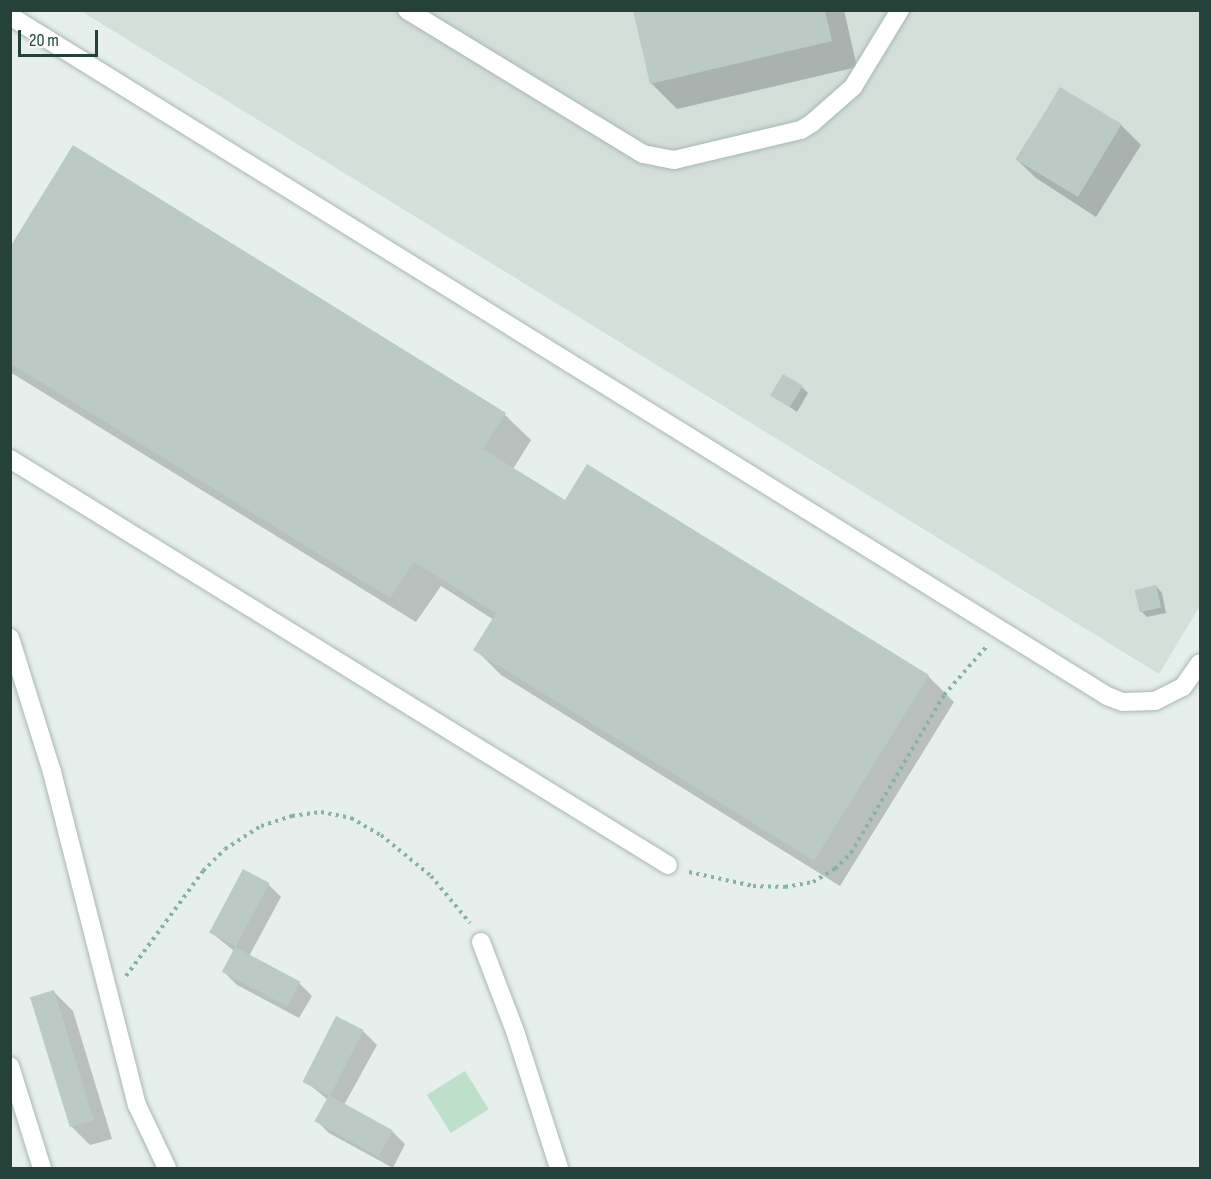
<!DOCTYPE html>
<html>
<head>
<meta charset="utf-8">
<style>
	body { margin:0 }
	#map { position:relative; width:1211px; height:1179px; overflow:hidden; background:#e6efeb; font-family:"Sofia Sans Condensed",sans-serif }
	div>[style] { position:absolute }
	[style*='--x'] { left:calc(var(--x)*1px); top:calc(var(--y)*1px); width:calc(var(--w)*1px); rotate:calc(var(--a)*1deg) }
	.built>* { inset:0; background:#d4dfda }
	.green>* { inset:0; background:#bfe0c8; transform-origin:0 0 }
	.shadow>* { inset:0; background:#0003 }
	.building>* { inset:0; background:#bbcac4; transform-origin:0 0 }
	.path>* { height:4px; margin-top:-2px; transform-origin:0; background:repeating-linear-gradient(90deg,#86b3a5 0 3px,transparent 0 7.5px) }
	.roads { filter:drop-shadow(0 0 2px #a8b8b2) drop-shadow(0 0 2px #a8b8b2) }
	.minor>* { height:18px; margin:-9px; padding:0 9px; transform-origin:9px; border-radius:9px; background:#fff }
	span { translate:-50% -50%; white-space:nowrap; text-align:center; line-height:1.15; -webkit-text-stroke:4.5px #f7fbf9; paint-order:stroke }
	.frame { position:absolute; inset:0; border:12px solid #24423a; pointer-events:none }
	.scale { position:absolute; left:18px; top:30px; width:80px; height:27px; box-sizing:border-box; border:3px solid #24423a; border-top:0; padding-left:8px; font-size:18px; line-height:21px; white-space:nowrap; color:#24423a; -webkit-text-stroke:4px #f7fbf9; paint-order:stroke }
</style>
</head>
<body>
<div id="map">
	<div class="built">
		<i style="clip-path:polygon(81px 11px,1200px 11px,1200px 606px,1159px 674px)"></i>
	</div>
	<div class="green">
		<i style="left:465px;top:1071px;width:45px;height:45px;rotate:58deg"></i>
	</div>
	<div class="shadow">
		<i style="clip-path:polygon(634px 10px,844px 10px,857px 67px,677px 109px,651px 83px)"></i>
		<i style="clip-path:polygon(1060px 89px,1121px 125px,1141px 145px,1096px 217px,1036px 178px,1016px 159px)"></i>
		<i style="clip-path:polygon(74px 147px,505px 415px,531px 440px,513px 469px,566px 502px,928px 676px,954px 702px,840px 886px,501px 675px,475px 649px,494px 620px,441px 586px,416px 622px,10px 372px,10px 250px)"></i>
		<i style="clip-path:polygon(802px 387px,808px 393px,797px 412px,773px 395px)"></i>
		<i style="clip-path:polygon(1156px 586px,1162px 593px,1166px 613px,1147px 617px,1140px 610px)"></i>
		<i style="clip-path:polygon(268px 884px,281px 897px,249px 956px,299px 983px,312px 996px,299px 1018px,237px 985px,224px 972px,234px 951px,212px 933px)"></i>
		<i style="clip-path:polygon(54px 992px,73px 1011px,112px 1139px,90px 1145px,71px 1126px,32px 999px)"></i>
		<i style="clip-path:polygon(337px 1018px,364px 1032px,377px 1045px,344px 1105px,392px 1131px,405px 1144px,393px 1168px,329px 1133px,316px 1120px,328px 1100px,305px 1081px)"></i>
	</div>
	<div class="building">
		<i style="clip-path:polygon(633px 10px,825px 10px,832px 41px,650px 84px)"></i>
		<i style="left:1060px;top:87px;width:72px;height:85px;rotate:31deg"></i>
		<i style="clip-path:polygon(73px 145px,506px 413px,483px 449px,565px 500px,587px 464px,929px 675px,814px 861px,473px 650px,496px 613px,414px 562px,390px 598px,10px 363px,10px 247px)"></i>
		<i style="left:783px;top:374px;width:23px;height:25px;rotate:31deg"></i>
		<i style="left:1156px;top:585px;width:23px;height:22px;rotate:77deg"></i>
		<i style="left:243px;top:869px;width:30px;height:72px;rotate:28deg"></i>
		<i style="left:235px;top:947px;width:74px;height:28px;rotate:28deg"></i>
		<i style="left:54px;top:990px;width:136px;height:25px;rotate:73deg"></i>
		<i style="left:336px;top:1016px;width:31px;height:74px;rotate:27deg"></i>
		<i style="left:329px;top:1095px;width:73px;height:30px;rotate:29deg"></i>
	</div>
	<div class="path">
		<i style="--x:689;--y:872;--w:66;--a:12.3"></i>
		<i style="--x:753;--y:886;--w:32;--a:2"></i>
		<i style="--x:785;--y:887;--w:28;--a:-10"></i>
		<i style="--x:813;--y:882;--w:26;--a:-31"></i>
		<i style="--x:835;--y:869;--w:23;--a:-45"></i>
		<i style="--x:851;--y:853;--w:183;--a:-59.5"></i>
		<i style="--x:944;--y:695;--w:64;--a:-48.8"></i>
		<i style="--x:126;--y:976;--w:130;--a:-53.7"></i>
		<i style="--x:203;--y:871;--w:31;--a:-45"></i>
		<i style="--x:225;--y:849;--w:43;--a:-32.6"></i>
		<i style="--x:261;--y:826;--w:33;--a:-18"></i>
		<i style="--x:292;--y:816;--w:29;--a:-8"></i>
		<i style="--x:321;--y:812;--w:31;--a:11"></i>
		<i style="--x:351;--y:818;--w:34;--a:30"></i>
		<i style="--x:381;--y:835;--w:65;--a:39.4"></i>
		<i style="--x:431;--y:876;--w:61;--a:50.3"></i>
	</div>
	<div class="roads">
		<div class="minor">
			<i style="--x:407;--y:10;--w:276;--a:31.4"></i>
			<i style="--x:643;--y:154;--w:32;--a:11"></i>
			<i style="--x:674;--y:160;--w:130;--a:-13.3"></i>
			<i style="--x:801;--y:130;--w:13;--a:-32"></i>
			<i style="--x:812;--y:123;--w:55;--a:-41.3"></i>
			<i style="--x:853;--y:87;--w:90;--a:-58.6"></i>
			<i style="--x:10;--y:16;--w:1291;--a:31.79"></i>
			<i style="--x:1107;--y:696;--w:17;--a:21"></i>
			<i style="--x:1123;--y:702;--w:32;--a:-2"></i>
			<i style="--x:1155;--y:701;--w:31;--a:-27"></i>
			<i style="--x:1183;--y:687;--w:29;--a:-55"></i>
			<i style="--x:10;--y:459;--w:773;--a:31.68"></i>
			<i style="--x:10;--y:638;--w:140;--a:72.6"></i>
			<i style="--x:52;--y:772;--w:344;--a:75.7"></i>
			<i style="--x:137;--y:1105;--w:70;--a:64.5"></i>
			<i style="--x:481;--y:942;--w:95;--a:69.1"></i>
			<i style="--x:515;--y:1031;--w:144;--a:72.2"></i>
			<i style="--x:10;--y:1066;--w:107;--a:72.6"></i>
		</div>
	</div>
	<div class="frame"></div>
	<div class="scale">20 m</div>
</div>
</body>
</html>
